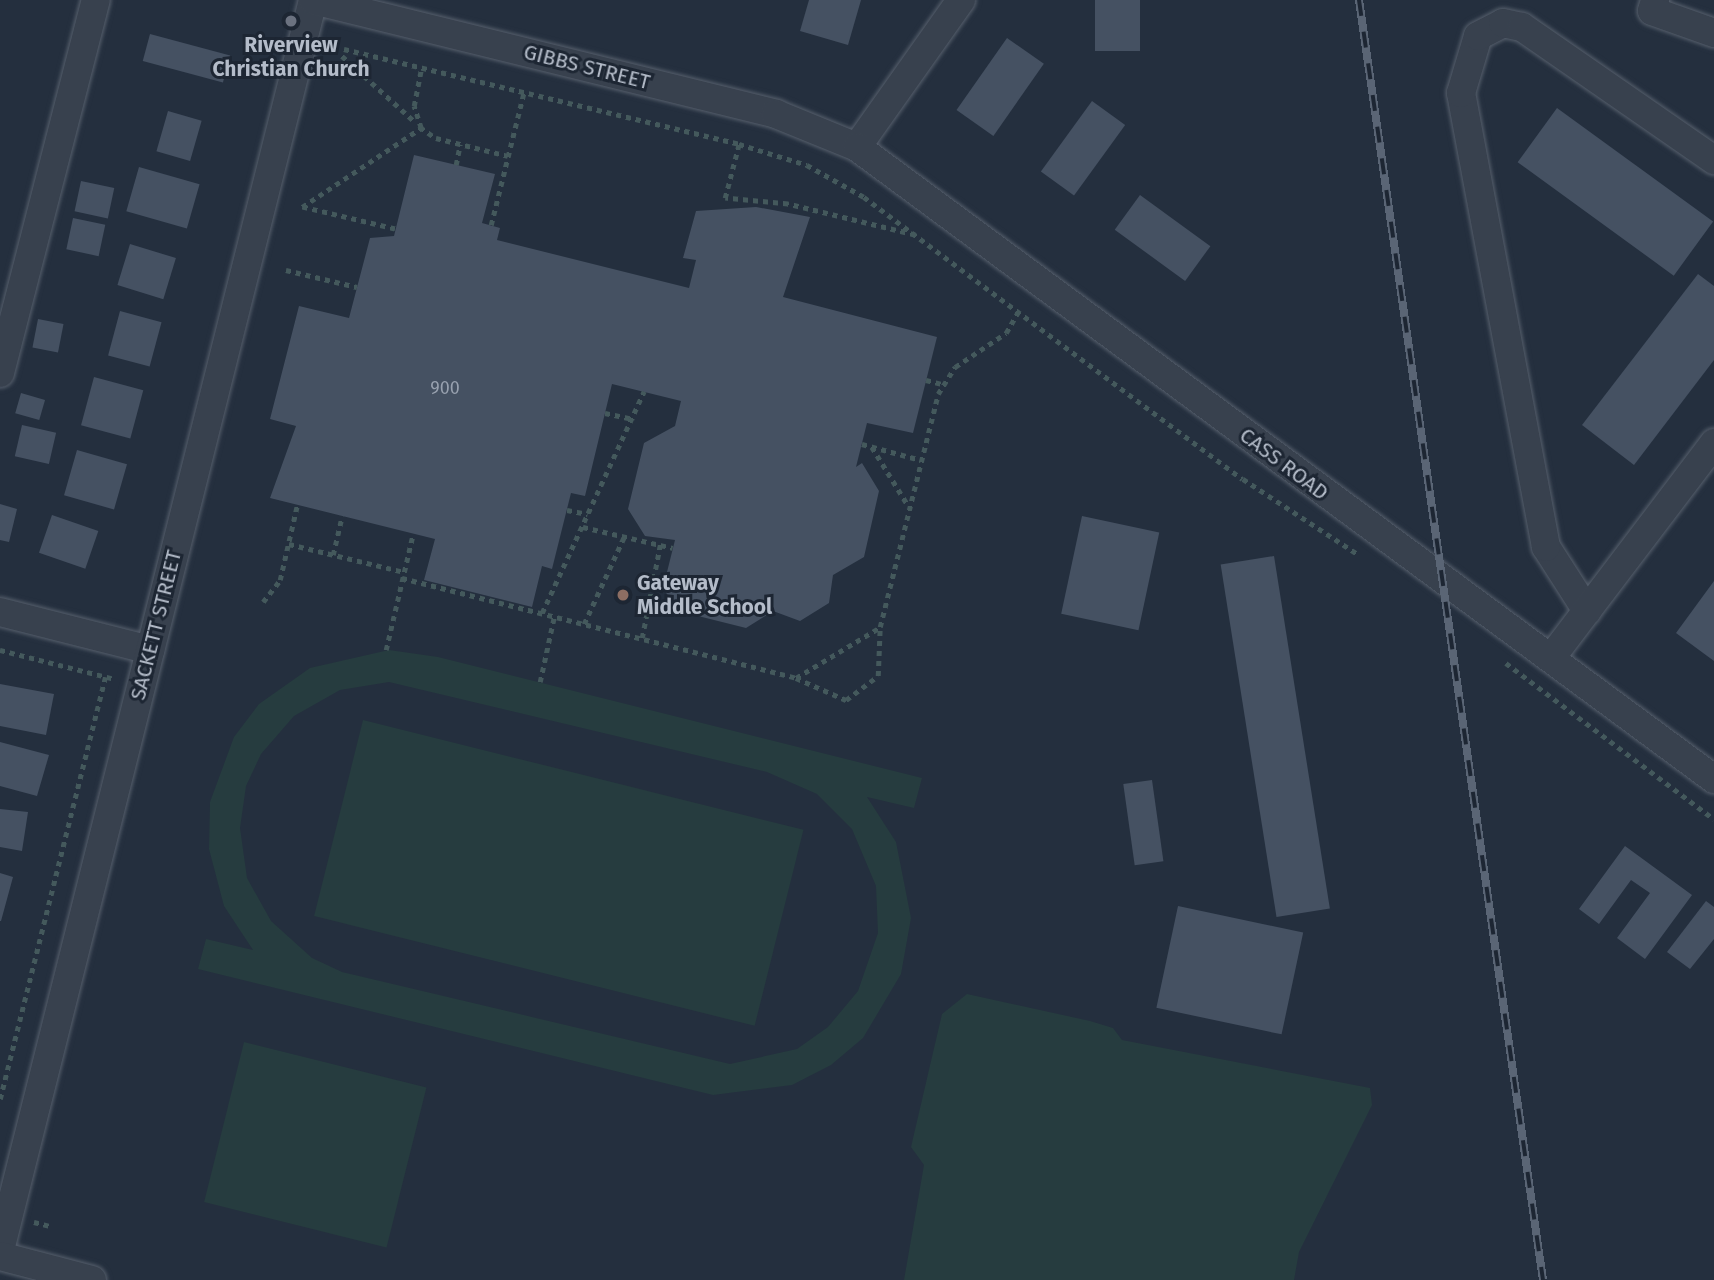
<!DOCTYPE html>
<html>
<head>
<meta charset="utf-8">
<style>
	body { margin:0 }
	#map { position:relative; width:1714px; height:1280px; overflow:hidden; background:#242f3e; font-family:"Fira Sans",sans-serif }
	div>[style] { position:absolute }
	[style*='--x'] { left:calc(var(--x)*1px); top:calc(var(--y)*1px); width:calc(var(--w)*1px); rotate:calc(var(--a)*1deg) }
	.green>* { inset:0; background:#263c3f; transform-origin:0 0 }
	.building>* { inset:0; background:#455162; transform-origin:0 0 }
	.path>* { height:4.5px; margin-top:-2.25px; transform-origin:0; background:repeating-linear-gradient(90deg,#44595c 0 5px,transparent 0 10px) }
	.roads { filter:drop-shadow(0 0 2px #565f6c) drop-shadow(0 0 2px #565f6c) }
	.minor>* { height:28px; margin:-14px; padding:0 14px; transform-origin:14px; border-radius:14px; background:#38414e }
	.rail>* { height:8px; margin-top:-4px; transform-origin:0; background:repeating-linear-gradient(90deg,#1d2633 0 16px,#5a6575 0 32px); box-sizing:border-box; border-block:2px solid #5a6575 }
	.dots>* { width:19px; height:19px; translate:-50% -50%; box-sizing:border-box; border:4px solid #1d2633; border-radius:50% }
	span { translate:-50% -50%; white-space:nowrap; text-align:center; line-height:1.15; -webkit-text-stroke:6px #1d2633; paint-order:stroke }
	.number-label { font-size:18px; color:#98a1af }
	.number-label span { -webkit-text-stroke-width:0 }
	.poi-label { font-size:21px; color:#b4bcc9; font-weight:700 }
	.left { translate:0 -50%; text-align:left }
	.street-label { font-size:21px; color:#b4bcc9 }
</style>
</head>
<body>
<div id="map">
	<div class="green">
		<i style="clip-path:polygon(evenodd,389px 650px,438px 657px,922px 778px,914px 808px,867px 797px,896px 842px,911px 918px,901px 974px,863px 1038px,831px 1065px,792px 1085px,713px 1095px,198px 969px,206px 939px,253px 950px,224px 906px,209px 849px,210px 802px,234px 737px,259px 704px,310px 668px,389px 650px,389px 682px,767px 772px,817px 794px,852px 829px,876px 886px,878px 933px,858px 991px,828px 1027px,797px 1049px,730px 1064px,342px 972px,312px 958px,271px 921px,247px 878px,240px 828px,246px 786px,261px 754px,294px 716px,340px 690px,389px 682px)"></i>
		<i style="left:363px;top:720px;width:454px;height:202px;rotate:14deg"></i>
		<i style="clip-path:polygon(967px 994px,1090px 1021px,1113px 1028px,1122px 1040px,1370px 1088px,1372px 1105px,1299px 1252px,1294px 1280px,904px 1280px,924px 1165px,911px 1147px,942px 1014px)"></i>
		<i style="left:244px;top:1042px;width:188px;height:165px;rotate:14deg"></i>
	</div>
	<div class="building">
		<i style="clip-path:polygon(809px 0,861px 0,848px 45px,800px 31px)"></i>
		<i style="left:1095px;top:0;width:45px;height:51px"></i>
		<i style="left:150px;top:34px;width:83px;height:28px;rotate:15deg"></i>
		<i style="left:1007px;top:38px;width:45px;height:88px;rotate:35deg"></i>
		<i style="left:1092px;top:101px;width:41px;height:87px;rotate:36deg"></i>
		<i style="left:1557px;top:108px;width:193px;height:67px;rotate:36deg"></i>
		<i style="left:168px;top:111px;width:35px;height:42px;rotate:16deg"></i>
		<i style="clip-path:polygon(414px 155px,495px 174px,482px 223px,500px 228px,497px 240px,689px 288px,696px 260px,683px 258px,696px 211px,756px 207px,810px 217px,783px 297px,937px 337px,913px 433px,867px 423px,856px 467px,862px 463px,879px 491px,864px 557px,833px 575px,829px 603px,800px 621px,773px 611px,746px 628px,678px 611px,663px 588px,675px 540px,645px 536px,628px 509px,644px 443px,675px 426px,681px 401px,612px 384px,585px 496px,571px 493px,552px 569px,542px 566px,532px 607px,424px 580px,435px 539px,270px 498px,296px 426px,270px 419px,299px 306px,349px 318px,370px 238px,394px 236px)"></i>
		<i style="left:139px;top:167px;width:63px;height:46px;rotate:16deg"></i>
		<i style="left:81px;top:181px;width:34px;height:31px;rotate:12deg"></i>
		<i style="left:1140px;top:195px;width:87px;height:43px;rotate:36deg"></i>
		<i style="left:73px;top:218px;width:33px;height:32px;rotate:12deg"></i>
		<i style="left:130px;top:244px;width:48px;height:43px;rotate:17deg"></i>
		<i style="clip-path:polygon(1698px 274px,1714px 286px,1714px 360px,1634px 465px,1582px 425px)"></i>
		<i style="left:120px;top:311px;width:43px;height:46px;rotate:15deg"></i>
		<i style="left:38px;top:319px;width:26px;height:29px;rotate:11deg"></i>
		<i style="left:94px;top:377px;width:51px;height:50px;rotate:15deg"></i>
		<i style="left:21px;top:393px;width:25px;height:21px;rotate:16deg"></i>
		<i style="left:22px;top:425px;width:35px;height:32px;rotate:13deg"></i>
		<i style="left:77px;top:450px;width:52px;height:47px;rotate:16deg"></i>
		<i style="clip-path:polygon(0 504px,17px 509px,9px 542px,0 540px)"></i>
		<i style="left:52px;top:515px;width:49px;height:40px;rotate:19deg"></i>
		<i style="left:1082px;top:516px;width:79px;height:100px;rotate:12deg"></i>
		<i style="left:1274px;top:556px;width:357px;height:54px;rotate:81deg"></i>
		<i style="clip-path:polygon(1714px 581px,1714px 661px,1676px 633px)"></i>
		<i style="clip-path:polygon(0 684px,54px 694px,46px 735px,0 726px)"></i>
		<i style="clip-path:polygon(0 742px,49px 755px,37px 796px,0 786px)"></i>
		<i style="left:1152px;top:780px;width:82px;height:29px;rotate:82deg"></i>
		<i style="clip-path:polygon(0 809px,28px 812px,22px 851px,0 847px)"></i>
		<i style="clip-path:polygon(1625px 846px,1692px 895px,1645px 959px,1617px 938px,1650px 893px,1631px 880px,1599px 924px,1579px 909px)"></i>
		<i style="clip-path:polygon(0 873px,13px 877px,1px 921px,0 921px)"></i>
		<i style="clip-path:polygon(1706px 901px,1714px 907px,1714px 939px,1690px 969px,1667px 952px)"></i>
		<i style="left:1178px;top:906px;width:128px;height:104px;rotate:12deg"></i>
	</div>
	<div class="path">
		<i style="--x:344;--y:49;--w:406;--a:13.5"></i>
		<i style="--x:342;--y:56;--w:97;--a:42.1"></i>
		<i style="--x:420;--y:127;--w:19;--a:35"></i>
		<i style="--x:436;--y:138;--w:74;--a:14"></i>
		<i style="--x:456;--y:165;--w:21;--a:-79"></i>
		<i style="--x:491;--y:225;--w:137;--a:-76.1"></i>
		<i style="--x:395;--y:229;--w:96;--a:-166.7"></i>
		<i style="--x:302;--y:207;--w:143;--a:-33.6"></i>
		<i style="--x:421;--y:128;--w:23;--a:-108"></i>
		<i style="--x:414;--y:106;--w:38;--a:-79"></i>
		<i style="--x:915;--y:235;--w:131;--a:-166.3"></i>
		<i style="--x:788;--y:204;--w:63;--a:-174.6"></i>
		<i style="--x:725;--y:198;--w:56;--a:-75.5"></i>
		<i style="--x:739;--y:144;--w:71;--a:17.2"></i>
		<i style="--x:807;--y:165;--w:65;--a:29.3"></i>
		<i style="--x:864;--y:197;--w:472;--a:36.7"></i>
		<i style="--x:1243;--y:479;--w:139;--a:33.2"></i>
		<i style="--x:286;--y:270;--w:73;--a:13.5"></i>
		<i style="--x:926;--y:380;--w:16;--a:14"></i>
		<i style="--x:605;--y:413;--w:30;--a:12"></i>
		<i style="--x:862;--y:444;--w:61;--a:15.2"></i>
		<i style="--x:872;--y:447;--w:70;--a:58.3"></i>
		<i style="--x:567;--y:510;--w:21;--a:11"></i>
		<i style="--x:583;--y:527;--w:92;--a:13.1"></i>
		<i style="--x:289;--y:544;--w:118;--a:13.7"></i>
		<i style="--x:333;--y:555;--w:40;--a:-77"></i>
		<i style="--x:402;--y:578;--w:406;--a:14.2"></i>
		<i style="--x:796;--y:678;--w:97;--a:-31.1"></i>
		<i style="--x:263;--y:602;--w:28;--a:-52"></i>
		<i style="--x:280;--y:580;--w:76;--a:-77.1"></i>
		<i style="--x:542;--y:613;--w:244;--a:-65.3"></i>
		<i style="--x:584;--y:624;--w:96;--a:-65.3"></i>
		<i style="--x:642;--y:638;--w:95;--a:-79"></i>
		<i style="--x:0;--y:650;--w:119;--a:14.2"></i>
		<i style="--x:386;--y:650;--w:119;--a:-76.9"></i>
		<i style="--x:1506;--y:663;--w:260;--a:36.9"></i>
		<i style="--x:796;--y:678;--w:55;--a:23.7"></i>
		<i style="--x:846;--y:700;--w:40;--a:-37"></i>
		<i style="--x:878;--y:676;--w:49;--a:-87.7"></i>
		<i style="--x:880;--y:627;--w:240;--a:-76"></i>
		<i style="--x:938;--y:394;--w:32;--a:-58"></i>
		<i style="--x:955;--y:367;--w:61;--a:-33.7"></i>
		<i style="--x:1006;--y:333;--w:24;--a:-60"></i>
		<i style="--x:540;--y:682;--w:66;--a:-77.8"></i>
		<i style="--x:0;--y:1099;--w:435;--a:-76"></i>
		<i style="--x:34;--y:1222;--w:16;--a:14"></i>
	</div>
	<div class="roads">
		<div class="minor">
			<i style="--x:1655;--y:0;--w:11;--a:105"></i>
			<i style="--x:1652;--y:11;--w:66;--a:19.5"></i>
			<i style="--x:857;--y:147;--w:180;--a:-54.7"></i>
			<i style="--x:0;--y:373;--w:385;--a:-75.6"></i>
			<i style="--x:1587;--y:611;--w:76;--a:-122.6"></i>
			<i style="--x:1546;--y:547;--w:462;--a:-100.6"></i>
			<i style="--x:1461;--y:93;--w:59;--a:-73.4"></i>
			<i style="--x:1478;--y:36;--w:28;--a:-27"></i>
			<i style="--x:1503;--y:23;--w:19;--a:12"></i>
			<i style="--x:1522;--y:27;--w:234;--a:34.7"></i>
			<i style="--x:0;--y:612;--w:155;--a:14.2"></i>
			<i style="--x:1551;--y:658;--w:270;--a:-52.8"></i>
			<i style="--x:0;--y:1250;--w:1289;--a:-75.94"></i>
			<i style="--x:313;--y:0;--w:477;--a:13.8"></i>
			<i style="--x:776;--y:114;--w:87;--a:22.2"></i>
			<i style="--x:857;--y:147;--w:1065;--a:36.41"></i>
			<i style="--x:0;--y:1256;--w:95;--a:14.6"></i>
		</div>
	</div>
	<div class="rail">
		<i style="--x:1359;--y:0;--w:1293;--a:81.82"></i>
	</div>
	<div class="dots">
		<i style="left:291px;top:21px;background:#6b7280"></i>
		<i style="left:623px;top:595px;background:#8d6e63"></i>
	</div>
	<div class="number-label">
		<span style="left:445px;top:388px">900</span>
	</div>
	<div class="poi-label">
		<span style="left:291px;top:57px">Riverview<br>Christian Church</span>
		<span class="left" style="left:637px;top:595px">Gateway<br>Middle School</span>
	</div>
	<div class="street-label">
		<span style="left:587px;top:67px;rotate:14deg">GIBBS STREET</span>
		<span style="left:1284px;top:464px;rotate:37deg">CASS ROAD</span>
		<span style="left:156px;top:625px;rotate:-76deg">SACKETT STREET</span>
	</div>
</div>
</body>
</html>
